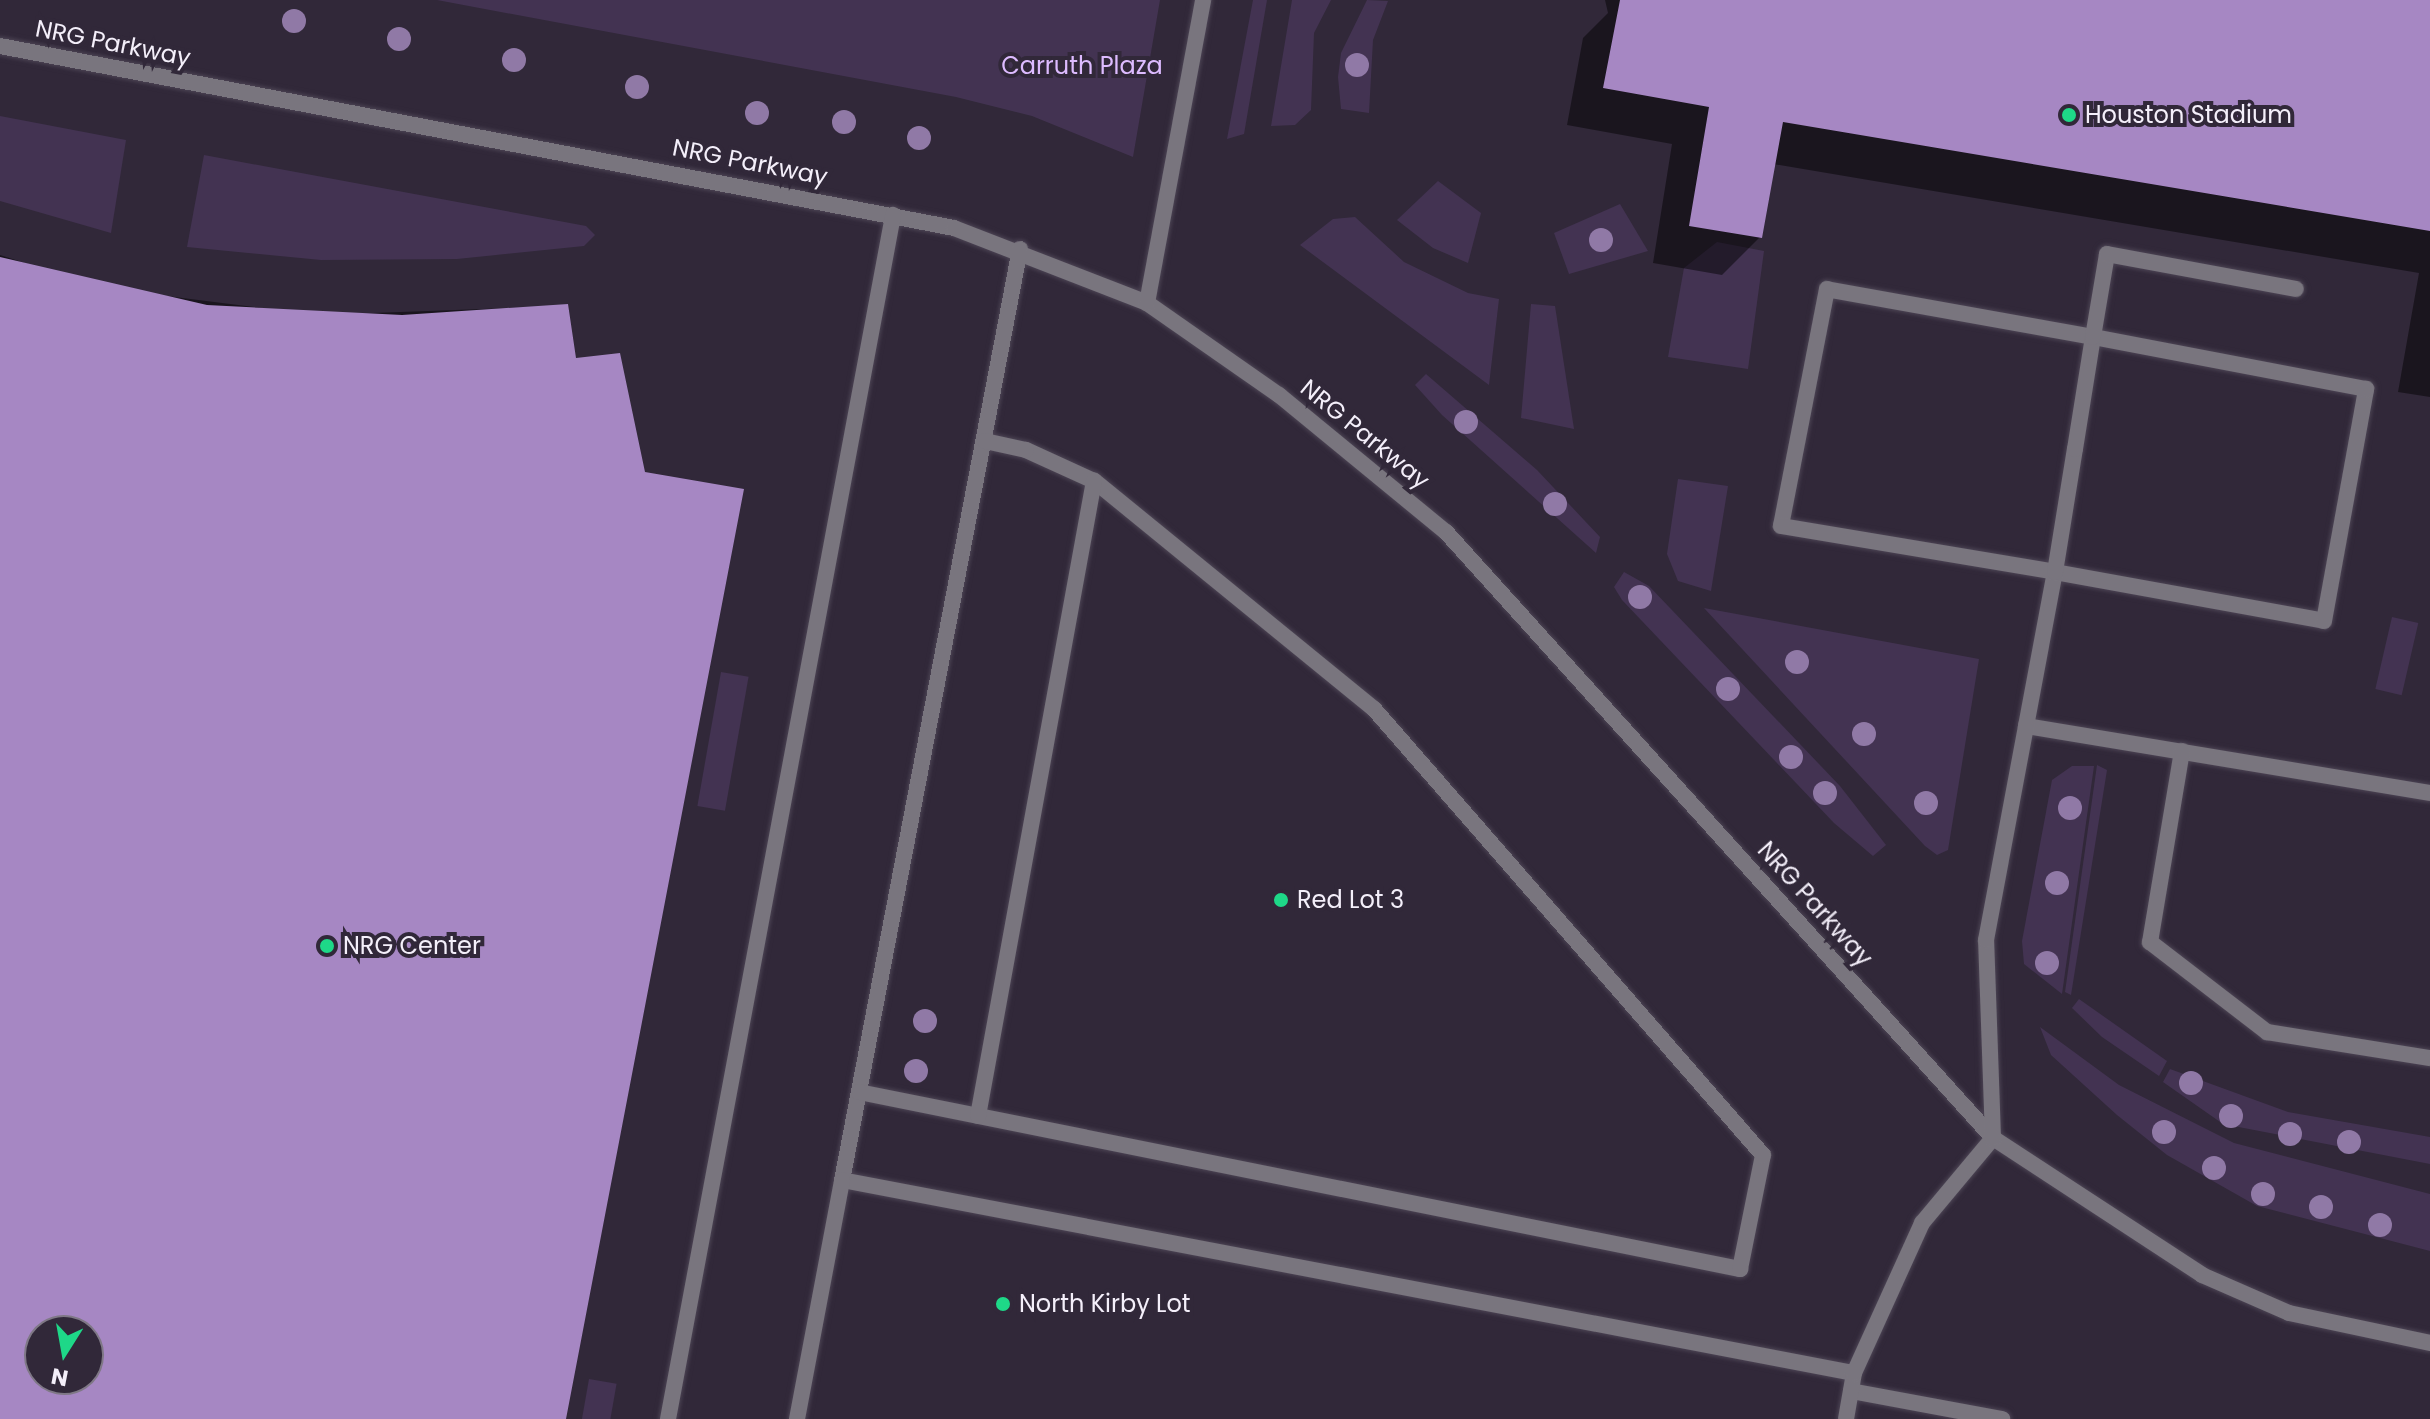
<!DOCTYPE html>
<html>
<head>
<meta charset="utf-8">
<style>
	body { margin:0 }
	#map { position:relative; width:2430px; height:1419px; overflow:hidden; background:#312839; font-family:Poppins,sans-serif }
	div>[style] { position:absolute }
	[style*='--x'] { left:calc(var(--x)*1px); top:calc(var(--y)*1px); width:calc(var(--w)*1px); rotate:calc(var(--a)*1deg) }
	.green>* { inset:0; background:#433352; transform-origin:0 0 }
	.shadow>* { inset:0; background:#0007 }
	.building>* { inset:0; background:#a687c3 }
	.roads { filter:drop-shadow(0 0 2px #4c4454) drop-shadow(0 0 2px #4c4454) }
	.lane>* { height:16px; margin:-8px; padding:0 8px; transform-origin:8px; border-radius:8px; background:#79757e }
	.trees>* { width:24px; height:24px; margin:-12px; border-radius:50%; background:#9079a6 }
	.dots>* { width:22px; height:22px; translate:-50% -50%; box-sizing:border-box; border:4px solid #312839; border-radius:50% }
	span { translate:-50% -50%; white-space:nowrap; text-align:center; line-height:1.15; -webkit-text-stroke:8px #312839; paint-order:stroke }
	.street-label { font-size:24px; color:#f4effa }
	.park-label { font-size:24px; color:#dbf }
	.poi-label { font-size:24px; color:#f4effa }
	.left { translate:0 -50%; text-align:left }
	.north { position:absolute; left:24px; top:1315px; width:80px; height:80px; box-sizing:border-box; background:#312839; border:2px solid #7f7886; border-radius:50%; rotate:191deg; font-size:22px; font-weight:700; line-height:32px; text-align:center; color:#f4effa }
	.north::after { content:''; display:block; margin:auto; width:28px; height:36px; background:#1ed888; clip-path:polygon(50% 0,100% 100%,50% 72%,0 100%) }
</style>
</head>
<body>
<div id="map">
	<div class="green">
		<i style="clip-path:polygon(437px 0,1160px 0,1133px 157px,1032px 116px,956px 97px)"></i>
		<i style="clip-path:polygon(1253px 0,1267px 0,1244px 134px,1227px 139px)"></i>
		<i style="clip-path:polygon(1292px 0,1331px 0,1314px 33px,1311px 110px,1295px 125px,1271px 126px)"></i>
		<i style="clip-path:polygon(1367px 0,1388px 1px,1373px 40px,1369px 113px,1341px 109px,1338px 77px,1341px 53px)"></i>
		<i style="clip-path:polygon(0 116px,126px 140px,111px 233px,0 201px)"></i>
		<i style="clip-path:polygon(204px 155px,586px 226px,595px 235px,584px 246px,457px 259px,321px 260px,187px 247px)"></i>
		<i style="clip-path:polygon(1438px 181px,1481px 213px,1468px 263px,1433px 248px,1397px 220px)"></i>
		<i style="clip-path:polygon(1620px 204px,1648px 251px,1569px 274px,1554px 233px)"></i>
		<i style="clip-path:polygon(1355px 217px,1404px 262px,1468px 293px,1499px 299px,1489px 385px,1300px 245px,1333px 219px)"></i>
		<i style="clip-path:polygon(1717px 242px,1764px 251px,1748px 369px,1668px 357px,1684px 268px)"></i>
		<i style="clip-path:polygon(1531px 304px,1555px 306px,1574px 429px,1521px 418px)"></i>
		<i style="clip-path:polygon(1426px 374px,1537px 470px,1600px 537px,1596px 553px,1442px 415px,1415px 385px)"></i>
		<i style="clip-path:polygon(1678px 479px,1728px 486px,1711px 591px,1678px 581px,1667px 554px)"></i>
		<i style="clip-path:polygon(1624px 572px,1649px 586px,1840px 786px,1886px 845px,1873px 856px,1834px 823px,1622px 600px,1614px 587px)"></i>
		<i style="clip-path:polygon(1704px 608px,1979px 659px,1948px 850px,1937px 855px,1925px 846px)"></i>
		<i style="left:2392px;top:617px;width:27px;height:74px;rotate:13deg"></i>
		<i style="left:721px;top:672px;width:28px;height:136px;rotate:10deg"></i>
		<i style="clip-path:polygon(2097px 765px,2107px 770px,2071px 995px,2065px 992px)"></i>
		<i style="clip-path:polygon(2072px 766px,2094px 766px,2062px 994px,2024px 964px,2022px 941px,2052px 780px)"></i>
		<i style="clip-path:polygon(2079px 999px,2167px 1061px,2159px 1076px,2102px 1037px,2072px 1008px)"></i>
		<i style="clip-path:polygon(2040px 1027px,2119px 1085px,2234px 1143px,2430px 1194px,2430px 1251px,2257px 1206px,2167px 1155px,2117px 1115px,2051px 1055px)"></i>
		<i style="clip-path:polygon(2170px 1069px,2288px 1112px,2430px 1137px,2430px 1164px,2223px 1124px,2163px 1082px)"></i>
		<i style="left:589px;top:1379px;width:28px;height:41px;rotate:10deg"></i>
	</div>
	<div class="shadow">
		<i style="clip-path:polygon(1605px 0,2430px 0,2430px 397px,2398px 392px,2419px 273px,1773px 164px,1760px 237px,1722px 275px,1653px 263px,1672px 144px,1567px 125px,1583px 38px,1608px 13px)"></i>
		<i style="clip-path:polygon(evenodd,0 255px,103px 288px,318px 315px,566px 306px,565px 1419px,0 1419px,0 255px,40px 1331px,88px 1331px,88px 1379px,40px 1379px,40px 1331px)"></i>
	</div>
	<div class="building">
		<i style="clip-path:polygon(1620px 0,2430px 0,2430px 231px,1783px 122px,1762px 238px,1689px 226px,1709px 107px,1603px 88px)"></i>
		<i style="clip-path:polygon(evenodd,0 257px,207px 305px,402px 315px,568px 304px,576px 358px,620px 353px,645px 472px,744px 489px,566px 1419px,0 1419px,0 257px,40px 1331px,88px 1331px,88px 1379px,40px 1379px,40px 1331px)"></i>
	</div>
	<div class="roads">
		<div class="lane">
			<i style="--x:0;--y:46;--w:971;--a:10.8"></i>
			<i style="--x:954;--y:228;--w:207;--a:21.2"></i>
			<i style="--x:1147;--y:303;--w:161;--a:34.9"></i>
			<i style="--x:1279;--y:395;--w:216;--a:39.4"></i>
			<i style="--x:1446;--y:532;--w:816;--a:47.93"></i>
			<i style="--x:1993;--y:1138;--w:250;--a:33.2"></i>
			<i style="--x:2202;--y:1275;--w:95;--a:23.6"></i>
			<i style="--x:2289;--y:1313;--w:144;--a:12"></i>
			<i style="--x:1020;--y:249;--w:948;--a:100.82"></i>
			<i style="--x:842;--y:1180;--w:1030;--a:10.8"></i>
			<i style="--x:1147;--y:303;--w:308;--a:-79.5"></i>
			<i style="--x:2026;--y:726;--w:410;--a:9.4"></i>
			<i style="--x:2182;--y:751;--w:194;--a:99.5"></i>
			<i style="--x:2150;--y:942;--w:148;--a:37.6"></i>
			<i style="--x:2267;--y:1032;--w:165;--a:9.1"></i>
			<i style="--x:859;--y:1092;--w:899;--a:11.36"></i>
			<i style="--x:1740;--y:1269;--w:116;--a:-78.6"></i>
			<i style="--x:1763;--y:1155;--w:592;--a:-131.09"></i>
			<i style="--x:1374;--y:709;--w:361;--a:-140.8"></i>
			<i style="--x:1094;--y:481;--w:75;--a:-155.5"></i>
			<i style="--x:1026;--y:450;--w:42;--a:-167.6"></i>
			<i style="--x:978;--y:1116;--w:646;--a:-79.65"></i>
			<i style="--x:1851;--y:1391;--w:154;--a:10.5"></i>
			<i style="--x:668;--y:1419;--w:1225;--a:-79.41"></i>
			<i style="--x:797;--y:1419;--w:243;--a:-79.3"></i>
			<i style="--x:1846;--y:1419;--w:47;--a:-80.1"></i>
			<i style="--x:1854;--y:1373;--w:165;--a:-65.6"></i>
			<i style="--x:1922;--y:1223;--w:111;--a:-50.1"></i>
			<i style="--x:1993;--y:1138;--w:198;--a:-92"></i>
			<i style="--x:1986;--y:940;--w:374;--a:-79.4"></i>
			<i style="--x:2055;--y:572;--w:273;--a:10.3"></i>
			<i style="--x:2324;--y:621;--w:236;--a:-79.7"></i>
			<i style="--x:2366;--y:389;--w:278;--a:-169.2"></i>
			<i style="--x:2093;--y:337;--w:270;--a:-169.8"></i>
			<i style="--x:1827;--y:289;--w:241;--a:101"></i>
			<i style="--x:1781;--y:526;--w:278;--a:9.5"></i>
			<i style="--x:2055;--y:572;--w:125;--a:-80.8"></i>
			<i style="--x:2075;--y:449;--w:113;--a:-80.9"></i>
			<i style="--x:2093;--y:337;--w:84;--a:-80.4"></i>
			<i style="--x:2107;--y:254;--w:192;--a:10.5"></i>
		</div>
	</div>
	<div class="trees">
		<i style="left:294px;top:21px"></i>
		<i style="left:399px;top:39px"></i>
		<i style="left:514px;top:60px"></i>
		<i style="left:1357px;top:65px"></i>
		<i style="left:637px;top:87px"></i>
		<i style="left:757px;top:113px"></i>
		<i style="left:844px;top:122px"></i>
		<i style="left:919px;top:138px"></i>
		<i style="left:1601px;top:240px"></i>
		<i style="left:1466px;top:422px"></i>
		<i style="left:1555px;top:504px"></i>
		<i style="left:1640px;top:597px"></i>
		<i style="left:1797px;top:662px"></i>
		<i style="left:1728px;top:689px"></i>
		<i style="left:1864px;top:734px"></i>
		<i style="left:1791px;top:757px"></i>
		<i style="left:1825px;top:793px"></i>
		<i style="left:1926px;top:803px"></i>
		<i style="left:2070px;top:808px"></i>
		<i style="left:2057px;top:883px"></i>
		<i style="left:2047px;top:963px"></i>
		<i style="left:925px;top:1021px"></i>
		<i style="left:916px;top:1071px"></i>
		<i style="left:2191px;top:1083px"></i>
		<i style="left:2231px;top:1116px"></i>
		<i style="left:2164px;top:1132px"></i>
		<i style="left:2290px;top:1134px"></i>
		<i style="left:2349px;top:1142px"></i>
		<i style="left:2214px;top:1168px"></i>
		<i style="left:2263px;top:1194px"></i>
		<i style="left:2321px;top:1207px"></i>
		<i style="left:2380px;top:1225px"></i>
	</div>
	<div class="dots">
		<i style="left:2069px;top:115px;background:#1ed888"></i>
		<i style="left:1281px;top:900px;background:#1ed888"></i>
		<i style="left:327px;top:946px;background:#1ed888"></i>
		<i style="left:1003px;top:1304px;background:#1ed888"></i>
	</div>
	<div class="street-label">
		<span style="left:113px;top:43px;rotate:11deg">NRG Parkway</span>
		<span style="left:750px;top:162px;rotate:11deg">NRG Parkway</span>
		<span style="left:1365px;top:434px;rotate:39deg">NRG Parkway</span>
		<span style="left:1815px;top:904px;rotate:48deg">NRG Parkway</span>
	</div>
	<div class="park-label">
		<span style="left:1082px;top:66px">Carruth Plaza</span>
	</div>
	<div class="poi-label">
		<span class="left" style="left:2085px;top:115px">Houston Stadium</span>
		<span class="left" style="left:1297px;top:900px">Red Lot 3</span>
		<span class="left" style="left:343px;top:946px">NRG Center</span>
		<span class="left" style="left:1019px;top:1304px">North Kirby Lot</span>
	</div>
	<div class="north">N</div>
</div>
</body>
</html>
